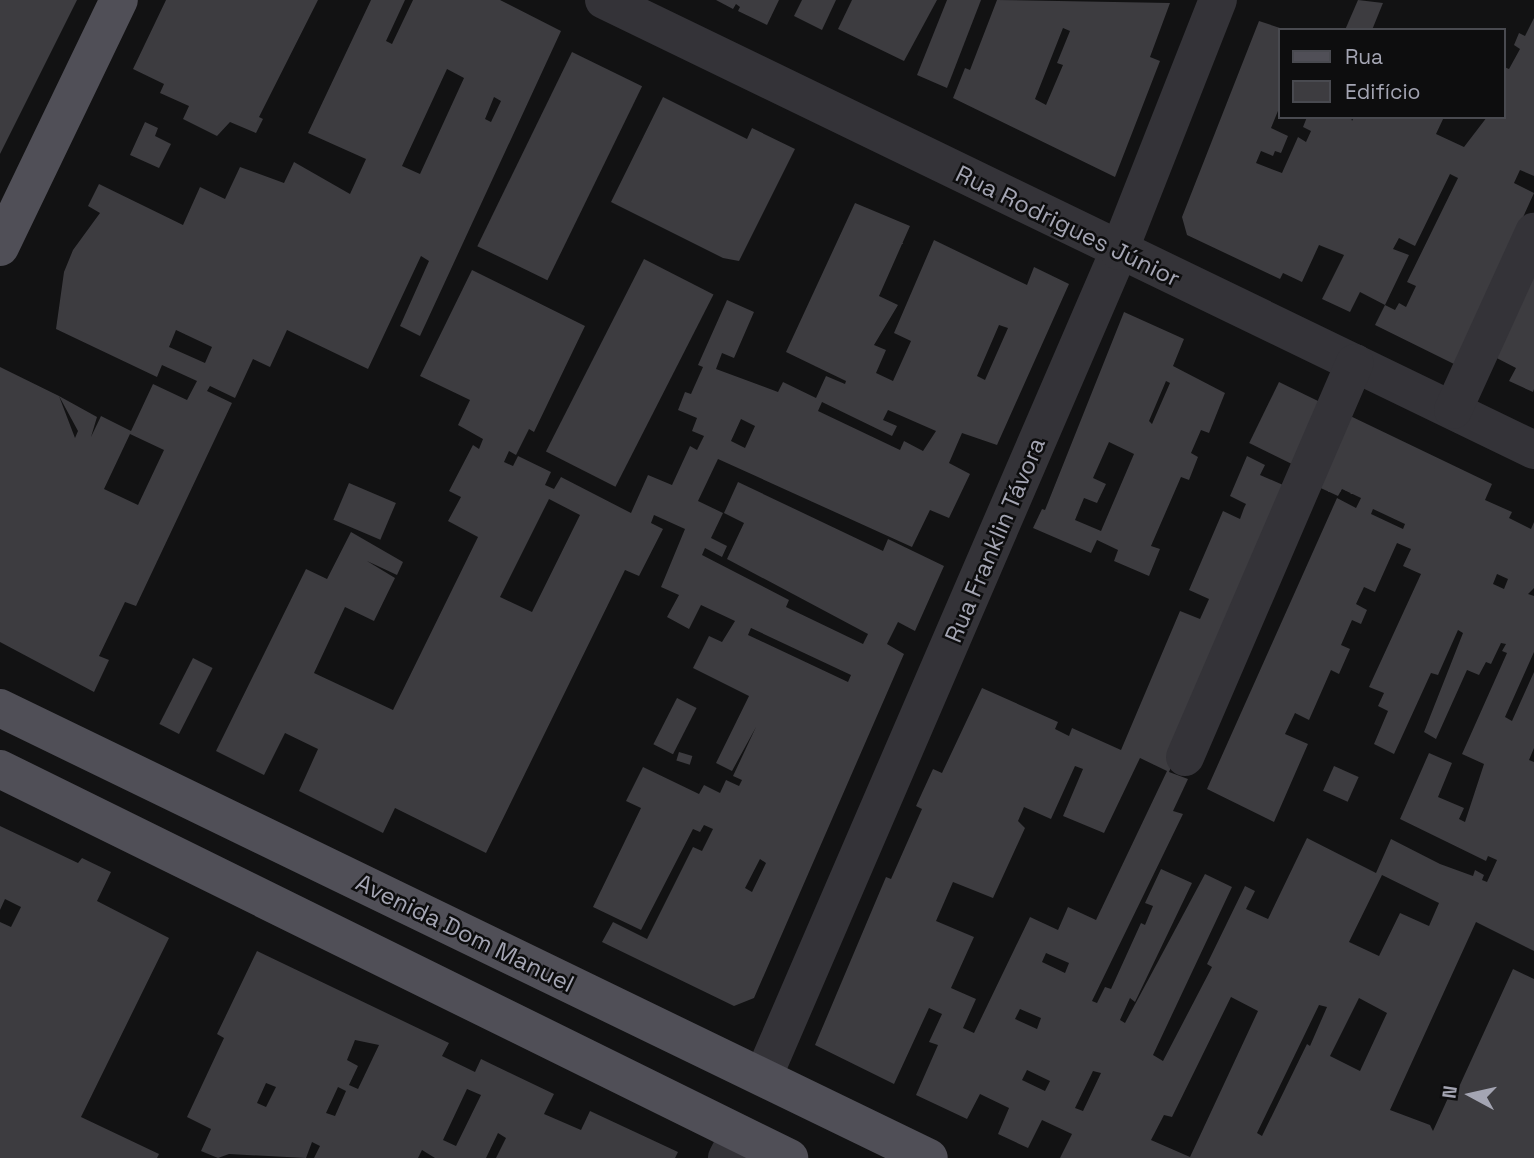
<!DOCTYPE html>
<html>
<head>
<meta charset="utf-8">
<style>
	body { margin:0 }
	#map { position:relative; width:1534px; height:1158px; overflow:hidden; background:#121213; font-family:"Space Grotesk",sans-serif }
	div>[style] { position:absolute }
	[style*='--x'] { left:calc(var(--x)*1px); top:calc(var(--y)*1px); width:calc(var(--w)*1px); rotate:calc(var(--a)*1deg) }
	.building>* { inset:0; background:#3d3c40; transform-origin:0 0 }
	.minor>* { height:38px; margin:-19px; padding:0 19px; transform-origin:19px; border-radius:19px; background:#343338 }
	.major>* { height:38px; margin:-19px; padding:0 19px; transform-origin:19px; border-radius:19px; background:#504f57 }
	span { translate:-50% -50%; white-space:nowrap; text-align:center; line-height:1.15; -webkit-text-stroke:5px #0d0d0e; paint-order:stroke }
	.street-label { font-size:24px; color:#a4a5b3 }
	.legend { position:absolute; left:1278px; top:28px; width:228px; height:91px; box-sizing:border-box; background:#0d0d0e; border:2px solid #494a50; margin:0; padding:9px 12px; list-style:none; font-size:21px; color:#a4a5b3 }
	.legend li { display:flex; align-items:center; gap:14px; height:35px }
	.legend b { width:35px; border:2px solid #494a50 }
	.north { position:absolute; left:1436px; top:1060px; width:70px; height:70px; -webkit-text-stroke:5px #0d0d0e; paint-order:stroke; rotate:278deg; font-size:19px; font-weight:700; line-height:28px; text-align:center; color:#a4a5b3 }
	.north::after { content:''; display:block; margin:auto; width:24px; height:32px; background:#a4a5b3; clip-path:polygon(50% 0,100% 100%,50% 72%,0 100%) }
</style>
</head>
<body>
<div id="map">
	<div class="building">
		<i style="clip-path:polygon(0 0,77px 0,0 154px)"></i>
		<i style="clip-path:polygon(166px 0,318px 0,259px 117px,263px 119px,256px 133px,230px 122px,217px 136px,183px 119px,189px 106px,160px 93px,164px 84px,133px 69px)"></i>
		<i style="clip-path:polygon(evenodd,371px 0,405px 0,386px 41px,392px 44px,413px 0,500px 0,561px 31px,420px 336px,400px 326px,429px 261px,421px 256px,368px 369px,287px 330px,270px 367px,253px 359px,235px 398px,210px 386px,207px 391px,232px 403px,136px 606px,125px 602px,99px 656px,109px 660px,94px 692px,0 642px,0 367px,59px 396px,75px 438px,78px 431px,59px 396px,97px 417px,91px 437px,101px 416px,131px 431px,153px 384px,187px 400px,197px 381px,162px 365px,157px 377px,56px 329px,64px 272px,73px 250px,100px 213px,88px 206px,99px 184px,183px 225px,200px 187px,225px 199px,240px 167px,284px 183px,294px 162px,350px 194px,366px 159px,308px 133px,371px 0,447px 69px,464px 78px,420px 174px,402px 166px,447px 69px,371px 0,494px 97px,501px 101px,491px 122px,485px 119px,494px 97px,371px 0,176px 330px,212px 347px,205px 363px,169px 347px,176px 330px,371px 0,130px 434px,164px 450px,138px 505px,104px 489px,130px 434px)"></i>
		<i style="clip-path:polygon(716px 0,779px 0,767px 25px,738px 11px,740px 7px,736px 4px,733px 9px)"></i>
		<i style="clip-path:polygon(802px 0,836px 0,822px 30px,794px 16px)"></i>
		<i style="clip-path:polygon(852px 0,937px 0,904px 61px,838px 29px)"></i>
		<i style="clip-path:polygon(947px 0,981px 0,947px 88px,917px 75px)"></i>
		<i style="clip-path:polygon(evenodd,997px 0,1170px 3px,1150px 57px,1160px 61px,1115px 177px,953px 98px,965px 68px,970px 70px,997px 0,1063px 28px,1070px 31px,1057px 63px,1063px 65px,1046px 105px,1035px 99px,1063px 28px)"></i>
		<i style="clip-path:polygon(1358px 0,1383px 3px,1372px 30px,1345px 30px)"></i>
		<i style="clip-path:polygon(evenodd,1534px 18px,1534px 176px,1520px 170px,1514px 183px,1534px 193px,1456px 365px,1375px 325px,1385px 305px,1360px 292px,1350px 312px,1322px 299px,1344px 255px,1319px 245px,1302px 282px,1283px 273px,1280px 279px,1187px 235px,1182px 217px,1259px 21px,1280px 28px,1280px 106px,1271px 128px,1288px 136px,1281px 153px,1275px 151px,1273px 156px,1261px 151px,1256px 163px,1282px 173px,1298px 137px,1306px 142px,1311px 131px,1303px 127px,1307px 117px,1351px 117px,1352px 121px,1354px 117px,1444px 117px,1436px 134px,1464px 147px,1487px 117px,1504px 117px,1504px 67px,1509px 69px,1520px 49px,1514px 45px,1519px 33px,1525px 36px,1534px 18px,1450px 174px,1458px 178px,1407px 282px,1416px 286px,1406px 307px,1399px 303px,1395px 310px,1385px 305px,1409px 255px,1393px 249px,1399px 238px,1415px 246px,1450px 174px)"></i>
		<i style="left:572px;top:52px;width:78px;height:216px;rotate:26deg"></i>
		<i style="clip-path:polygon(663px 97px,747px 139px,752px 128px,795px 149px,739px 261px,723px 258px,611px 202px)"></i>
		<i style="clip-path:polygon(145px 122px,158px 128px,155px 136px,171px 144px,159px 168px,130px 155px)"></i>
		<i style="clip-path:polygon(evenodd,855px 203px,910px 226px,879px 296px,898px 305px,874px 345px,886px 350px,876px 373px,893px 381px,911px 341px,894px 333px,934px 240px,1027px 285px,1034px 267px,1069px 284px,997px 445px,962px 433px,949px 463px,970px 474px,949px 518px,930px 510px,912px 547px,718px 459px,698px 501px,723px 513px,711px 538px,727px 546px,722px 557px,705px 548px,702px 555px,789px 600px,786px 607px,863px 644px,868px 634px,727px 559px,744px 523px,724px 513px,738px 482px,883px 551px,888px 539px,944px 566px,915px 631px,898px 622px,887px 644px,904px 654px,754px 998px,734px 1006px,602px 942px,613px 922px,647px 939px,693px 847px,702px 851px,713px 829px,704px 825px,700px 832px,693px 829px,641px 930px,593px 907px,641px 808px,626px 801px,643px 767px,699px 794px,704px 785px,720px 793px,726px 780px,739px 786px,742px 780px,733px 776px,756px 727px,732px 771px,716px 763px,749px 696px,693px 668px,709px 636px,722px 642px,735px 621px,701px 605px,689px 629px,667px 617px,679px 595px,661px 587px,685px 529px,654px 515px,651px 523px,663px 529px,639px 576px,625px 570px,486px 853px,395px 808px,383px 833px,299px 791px,318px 749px,285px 733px,264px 775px,216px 751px,306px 569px,327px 579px,351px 532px,403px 562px,397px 575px,367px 561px,395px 578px,374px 621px,345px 607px,314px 673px,393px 710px,478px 537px,448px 521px,461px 497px,449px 491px,473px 445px,479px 449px,483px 439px,458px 425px,470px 400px,420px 376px,472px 270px,585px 326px,534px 432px,529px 429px,516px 455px,509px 451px,504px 462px,513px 466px,518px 456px,551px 472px,545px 485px,554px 489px,561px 477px,631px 513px,648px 475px,672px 485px,690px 446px,697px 450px,704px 436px,692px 431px,697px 418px,678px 410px,685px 392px,691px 394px,703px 367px,698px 365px,727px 300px,754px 312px,734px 358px,722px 353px,716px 369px,778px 392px,783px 382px,816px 398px,826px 376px,845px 384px,846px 381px,786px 352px,855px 203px,999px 325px,1008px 328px,985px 380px,977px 376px,999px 325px,855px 203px,822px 402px,892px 436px,897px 426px,883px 420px,888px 410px,936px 431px,923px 451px,904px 441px,900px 450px,818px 411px,822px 402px,855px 203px,741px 419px,755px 426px,745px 448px,731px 441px,741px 419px,855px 203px,549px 499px,580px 515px,532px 612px,500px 597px,549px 499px,855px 203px,751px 628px,851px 675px,848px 682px,748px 635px,751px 628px,855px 203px,760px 859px,766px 863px,752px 892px,745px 888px,760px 859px)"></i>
		<i style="left:644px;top:259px;width:78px;height:216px;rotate:27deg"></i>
		<i style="clip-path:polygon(1534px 267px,1534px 389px,1533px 392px,1509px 381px,1516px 368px,1487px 353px)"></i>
		<i style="clip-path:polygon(evenodd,1124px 312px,1184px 339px,1173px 366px,1225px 393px,1209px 433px,1201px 430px,1191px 453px,1198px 457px,1189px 480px,1181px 477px,1151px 546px,1160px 549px,1149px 576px,1114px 561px,1118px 550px,1097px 540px,1091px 553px,1033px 528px,1042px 509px,1045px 510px,1124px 312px,1166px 381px,1170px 383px,1152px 424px,1149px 421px,1166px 381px,1124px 312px,1109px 442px,1134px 454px,1101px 531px,1075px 520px,1084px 498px,1097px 503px,1106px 484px,1093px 478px,1109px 442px)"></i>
		<i style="left:1279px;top:382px;width:52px;height:68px;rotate:26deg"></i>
		<i style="clip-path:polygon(evenodd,1344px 413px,1492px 484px,1485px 500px,1512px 512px,1509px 518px,1531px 529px,1534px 522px,1534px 588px,1528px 594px,1534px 596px,1534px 652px,1505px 717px,1512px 721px,1534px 672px,1534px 748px,1529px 760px,1534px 762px,1534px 951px,1476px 922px,1390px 1110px,1430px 1125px,1433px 1131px,1448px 1098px,1453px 1100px,1513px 969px,1534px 979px,1534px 1158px,1060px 1158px,1072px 1134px,1042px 1120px,1028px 1148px,998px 1134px,1009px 1108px,980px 1094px,967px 1119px,916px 1095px,938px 1045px,929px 1042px,942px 1014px,929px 1008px,894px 1084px,815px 1045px,886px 877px,891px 879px,922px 809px,916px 806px,933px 769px,942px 773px,982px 688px,1058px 722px,1055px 729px,1069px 736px,1072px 728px,1121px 750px,1180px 611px,1200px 619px,1209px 599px,1189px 590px,1223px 511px,1240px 519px,1244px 508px,1246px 504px,1230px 496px,1247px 456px,1265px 465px,1260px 475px,1290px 488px,1169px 772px,1188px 779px,1173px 811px,1183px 814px,1092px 1001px,1097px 1003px,1105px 987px,1111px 989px,1141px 923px,1145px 925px,1153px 906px,1145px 903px,1161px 869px,1192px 883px,1135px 1002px,1130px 998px,1120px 1020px,1125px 1023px,1205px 874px,1232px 887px,1153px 1055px,1163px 1061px,1212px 967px,1207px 964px,1245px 886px,1255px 891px,1246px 909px,1268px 919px,1307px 838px,1376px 873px,1391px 839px,1440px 864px,1473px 876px,1475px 870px,1484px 875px,1482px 880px,1487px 882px,1497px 860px,1488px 856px,1486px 861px,1400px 819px,1429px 753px,1452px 763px,1438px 797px,1464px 808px,1459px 819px,1465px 822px,1484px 764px,1462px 754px,1507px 653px,1502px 651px,1506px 644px,1501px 643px,1491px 664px,1486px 662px,1479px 675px,1467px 670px,1436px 739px,1424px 732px,1463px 633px,1458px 630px,1438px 675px,1431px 673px,1394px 754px,1374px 744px,1388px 711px,1378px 706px,1384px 693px,1369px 687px,1421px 574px,1403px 566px,1411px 549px,1397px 543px,1375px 592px,1364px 587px,1356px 604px,1367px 610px,1361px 624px,1352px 620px,1341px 645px,1350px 649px,1339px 674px,1331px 670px,1309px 720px,1295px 713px,1285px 734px,1308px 744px,1274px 822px,1207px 789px,1337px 498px,1356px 508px,1361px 498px,1342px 489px,1338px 496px,1312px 484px,1344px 413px,1373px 509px,1405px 524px,1403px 529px,1371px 514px,1373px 509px,1344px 413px,1497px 574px,1508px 579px,1504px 589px,1493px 584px,1497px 574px,1344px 413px,1140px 758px,1167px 771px,1096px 920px,1068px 907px,1058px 930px,1030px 917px,974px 1033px,963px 1028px,976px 999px,951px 988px,974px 937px,936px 921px,953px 882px,993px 898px,1025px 828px,1018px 821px,1024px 807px,1051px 819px,1075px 766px,1083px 769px,1063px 816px,1104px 833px,1140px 758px,1344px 413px,1382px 875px,1439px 903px,1429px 926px,1400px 913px,1379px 956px,1349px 942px,1382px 875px,1344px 413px,1046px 953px,1069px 963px,1065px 973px,1042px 962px,1046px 953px,1344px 413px,1231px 997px,1258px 1011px,1190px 1157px,1151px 1140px,1164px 1115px,1172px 1117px,1231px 997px,1344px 413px,1359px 998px,1387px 1013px,1360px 1071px,1330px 1056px,1359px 998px,1344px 413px,1319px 1005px,1327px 1007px,1310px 1046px,1307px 1044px,1262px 1136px,1257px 1133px,1319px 1005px,1344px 413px,1020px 1009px,1041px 1018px,1037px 1029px,1015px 1019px,1020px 1009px,1344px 413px,1027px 1070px,1050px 1081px,1045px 1091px,1022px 1080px,1027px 1070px,1344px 413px,1093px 1071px,1101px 1073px,1083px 1111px,1075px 1108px,1093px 1071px)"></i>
		<i style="left:349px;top:483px;width:51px;height:40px;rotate:23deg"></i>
		<i style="left:193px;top:658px;width:22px;height:74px;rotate:27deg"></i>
		<i style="left:677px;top:698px;width:22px;height:52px;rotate:27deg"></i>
		<i style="left:679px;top:752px;width:14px;height:9px;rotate:17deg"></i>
		<i style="left:1334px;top:766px;width:27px;height:27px;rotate:24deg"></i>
		<i style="clip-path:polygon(0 826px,78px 863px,82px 858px,111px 872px,97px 901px,169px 938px,81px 1117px,159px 1154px,157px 1158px,0 1158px,0 922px,11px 927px,21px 907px,5px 899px,0 910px)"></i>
		<i style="clip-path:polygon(evenodd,257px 951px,449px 1043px,442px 1056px,475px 1072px,481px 1059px,554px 1094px,544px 1114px,581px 1130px,590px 1111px,678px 1152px,675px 1158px,496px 1158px,506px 1138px,498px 1133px,486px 1158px,435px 1158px,422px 1150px,418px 1158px,314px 1158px,320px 1146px,312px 1142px,306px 1158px,229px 1154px,218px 1158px,201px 1151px,211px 1129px,187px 1117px,224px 1038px,217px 1034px,257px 951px,355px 1040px,379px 1045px,358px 1089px,349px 1085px,358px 1066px,347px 1060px,355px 1040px,257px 951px,266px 1083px,276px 1087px,266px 1107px,257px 1103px,266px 1083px,257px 951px,338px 1087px,346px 1091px,335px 1116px,326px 1113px,338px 1087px,257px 951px,467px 1089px,481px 1095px,456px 1146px,443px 1140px,467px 1089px)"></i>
	</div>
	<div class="minor">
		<i style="--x:604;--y:0;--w:1033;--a:25.82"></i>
		<i style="--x:1453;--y:410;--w:196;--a:-65.5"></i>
		<i style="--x:1185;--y:757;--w:429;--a:-66.7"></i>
		<i style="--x:763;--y:1077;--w:899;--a:-66.68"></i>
		<i style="--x:1119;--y:251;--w:270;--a:-68.5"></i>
		<i style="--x:727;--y:1158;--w:27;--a:-63"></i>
	</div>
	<div class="major">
		<i style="--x:0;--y:247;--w:274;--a:-64.3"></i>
		<i style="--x:0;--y:708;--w:1032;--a:25.85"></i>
		<i style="--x:0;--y:769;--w:880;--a:26.24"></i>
	</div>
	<div class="street-label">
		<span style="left:1068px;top:226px;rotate:26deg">Rua Rodrigues Júnior</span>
		<span style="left:995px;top:540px;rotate:-67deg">Rua Franklin Távora</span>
		<span style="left:465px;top:933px;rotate:26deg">Avenida Dom Manuel</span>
	</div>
	<ul class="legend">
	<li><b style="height:9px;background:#504f57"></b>Rua</li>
	<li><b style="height:19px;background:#3d3c40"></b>Edifício</li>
	</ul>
	<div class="north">N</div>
</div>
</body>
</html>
